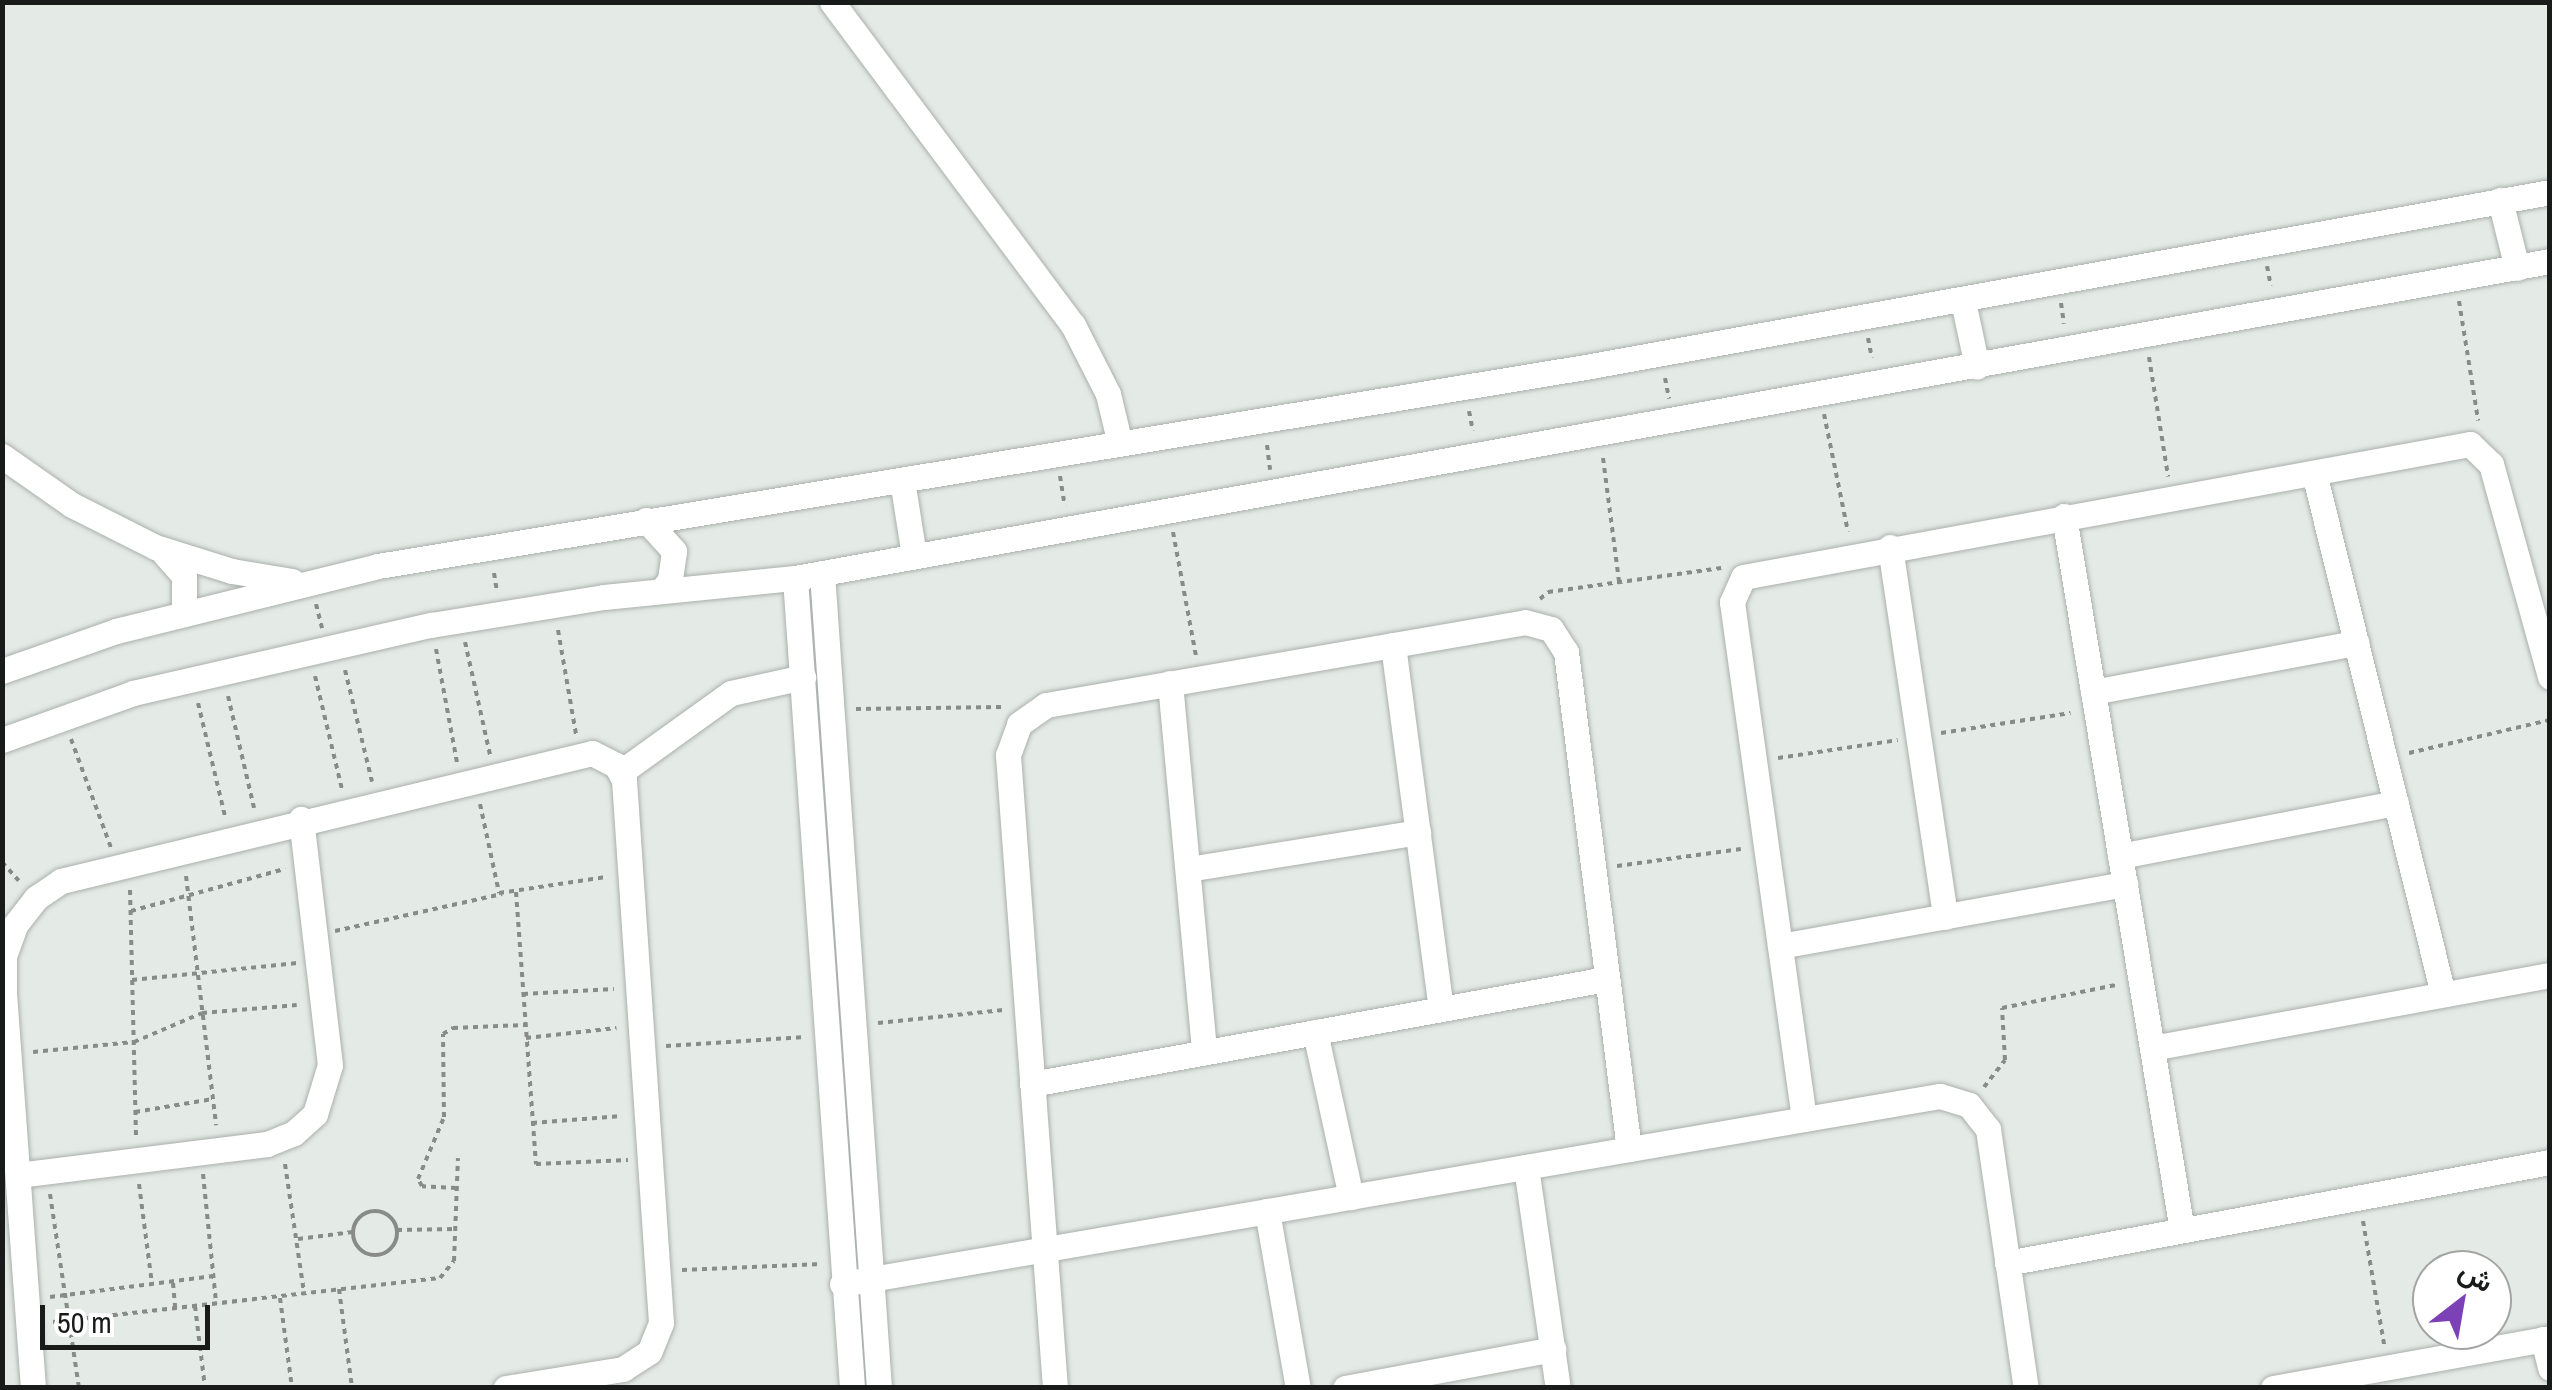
<!DOCTYPE html>
<html>
<head>
<meta charset="utf-8">
<style>
	body { margin:0 }
	#map { position:relative; width:2552px; height:1390px; overflow:hidden; background:#e4eae6; font-family:"Archivo Narrow",Vazirmatn,sans-serif }
	div>[style] { position:absolute }
	[style*='--x'] { left:calc(var(--x)*1px); top:calc(var(--y)*1px); width:calc(var(--w)*1px); rotate:calc(var(--a)*1deg) }
	.path>* { height:4px; margin-top:-2px; transform-origin:0; background:repeating-linear-gradient(90deg,#888c89 0 5px,transparent 0 10px) }
	.path>.ring { margin:-2px; padding:0; box-sizing:content-box; background:none; border:4px solid #888c89; border-radius:50% }
	.roads { filter:drop-shadow(0 0 2px #aab0ac) drop-shadow(0 0 2px #aab0ac) }
	.minor>* { height:25px; margin:-12.5px; padding:0 12.5px; transform-origin:12.5px; border-radius:12.5px; background:#fff }
	span { translate:-50% -50%; white-space:nowrap; text-align:center; line-height:1.15; -webkit-text-stroke:9px #fff; paint-order:stroke }
	.frame { position:absolute; inset:0; border:5px solid #191b1a; pointer-events:none }
	.north { position:absolute; left:2412px; top:1250px; width:100px; height:100px; box-sizing:border-box; background:#fff; border:2px solid #a3a4a3; border-radius:50%; rotate:31deg; font-size:28px; font-weight:700; line-height:40px; text-align:center; color:#191b1a }
	.north::after { content:''; display:block; margin:auto; width:35px; height:45px; background:#7c41b7; clip-path:polygon(50% 0,100% 100%,50% 72%,0 100%) }
	.scale { position:absolute; left:40px; top:1305px; width:170px; height:45px; box-sizing:border-box; border:5px solid #191b1a; border-top:0; padding-left:12px; font-size:30px; line-height:35px; white-space:nowrap; color:#191b1a; -webkit-text-stroke:8px #fff; paint-order:stroke }
</style>
</head>
<body>
<div id="map">
	<div class="path">
		<i style="--x:2267;--y:266;--w:20;--a:79"></i>
		<i style="--x:2459;--y:301;--w:121;--a:80.9"></i>
		<i style="--x:2061;--y:303;--w:21;--a:82"></i>
		<i style="--x:1868;--y:338;--w:20;--a:79"></i>
		<i style="--x:2149;--y:357;--w:121;--a:80.9"></i>
		<i style="--x:1665;--y:378;--w:21;--a:79"></i>
		<i style="--x:1469;--y:411;--w:20;--a:79"></i>
		<i style="--x:1824;--y:414;--w:120;--a:78.5"></i>
		<i style="--x:1267;--y:445;--w:25;--a:83"></i>
		<i style="--x:1603;--y:458;--w:125;--a:82.6"></i>
		<i style="--x:1060;--y:476;--w:30;--a:81"></i>
		<i style="--x:1173;--y:532;--w:126;--a:79.5"></i>
		<i style="--x:494;--y:573;--w:20;--a:81"></i>
		<i style="--x:1540;--y:599;--w:11;--a:-41"></i>
		<i style="--x:1548;--y:592;--w:175;--a:-7.9"></i>
		<i style="--x:316;--y:604;--w:25;--a:76"></i>
		<i style="--x:558;--y:630;--w:106;--a:80.2"></i>
		<i style="--x:465;--y:642;--w:116;--a:77.5"></i>
		<i style="--x:436;--y:649;--w:115;--a:79.5"></i>
		<i style="--x:345;--y:670;--w:115;--a:76.4"></i>
		<i style="--x:315;--y:676;--w:116;--a:76.6"></i>
		<i style="--x:228;--y:696;--w:115;--a:76.9"></i>
		<i style="--x:198;--y:703;--w:116;--a:76.6"></i>
		<i style="--x:856;--y:709;--w:145;--a:-0.8"></i>
		<i style="--x:1941;--y:733;--w:131;--a:-8.8"></i>
		<i style="--x:71;--y:739;--w:116;--a:69.8"></i>
		<i style="--x:2409;--y:753;--w:145;--a:-13.2"></i>
		<i style="--x:1778;--y:758;--w:121;--a:-8.5"></i>
		<i style="--x:480;--y:804;--w:91;--a:77.9"></i>
		<i style="--x:499;--y:893;--w:108;--a:-8.5"></i>
		<i style="--x:2;--y:862;--w:25;--a:48"></i>
		<i style="--x:1617;--y:866;--w:125;--a:-7.8"></i>
		<i style="--x:186;--y:876;--w:251;--a:83.1"></i>
		<i style="--x:130;--y:890;--w:245;--a:88.6"></i>
		<i style="--x:516;--y:892;--w:273;--a:85.8"></i>
		<i style="--x:536;--y:1164;--w:92;--a:-2.5"></i>
		<i style="--x:131;--y:911;--w:160;--a:-15.3"></i>
		<i style="--x:335;--y:931;--w:171;--a:-12.5"></i>
		<i style="--x:132;--y:980;--w:166;--a:-5.9"></i>
		<i style="--x:523;--y:994;--w:91;--a:-3.1"></i>
		<i style="--x:878;--y:1023;--w:126;--a:-5.9"></i>
		<i style="--x:526;--y:1038;--w:91;--a:-6.3"></i>
		<i style="--x:666;--y:1046;--w:140;--a:-3.7"></i>
		<i style="--x:33;--y:1052;--w:101;--a:-5.7"></i>
		<i style="--x:134;--y:1042;--w:74;--a:-23.1"></i>
		<i style="--x:202;--y:1013;--w:95;--a:-4.8"></i>
		<i style="--x:1984;--y:1087;--w:34;--a:-52"></i>
		<i style="--x:2005;--y:1060;--w:52;--a:-93.3"></i>
		<i style="--x:2002;--y:1008;--w:116;--a:-11.4"></i>
		<i style="--x:135;--y:1112;--w:79;--a:-9.5"></i>
		<i style="--x:532;--y:1123;--w:90;--a:-4.4"></i>
		<i style="--x:285;--y:1164;--w:130;--a:81.6"></i>
		<i style="--x:203;--y:1174;--w:130;--a:84.2"></i>
		<i style="--x:139;--y:1184;--w:101;--a:82.6"></i>
		<i style="--x:456;--y:1188;--w:34;--a:-177"></i>
		<i style="--x:422;--y:1186;--w:8;--a:-120"></i>
		<i style="--x:418;--y:1179;--w:67;--a:-67.2"></i>
		<i style="--x:444;--y:1117;--w:83;--a:-90.7"></i>
		<i style="--x:443;--y:1034;--w:12;--a:-31"></i>
		<i style="--x:453;--y:1028;--w:72;--a:-2.4"></i>
		<i style="--x:50;--y:1194;--w:196;--a:81.5"></i>
		<i class="ring" style="left:353px;top:1211px;width:40px;height:40px"></i>
		<i style="--x:2363;--y:1221;--w:125;--a:80.3"></i>
		<i style="--x:397;--y:1230;--w:59;--a:-1"></i>
		<i style="--x:298;--y:1239;--w:55;--a:-7.3"></i>
		<i style="--x:682;--y:1270;--w:140;--a:-2.5"></i>
		<i style="--x:173;--y:1283;--w:25;--a:85"></i>
		<i style="--x:339;--y:1289;--w:100;--a:82.5"></i>
		<i style="--x:50;--y:1297;--w:165;--a:-7.3"></i>
		<i style="--x:280;--y:1298;--w:91;--a:82.4"></i>
		<i style="--x:195;--y:1306;--w:83;--a:83"></i>
		<i style="--x:53;--y:1322;--w:389;--a:-6.5"></i>
		<i style="--x:440;--y:1278;--w:22;--a:-51"></i>
		<i style="--x:454;--y:1261;--w:103;--a:-87.8"></i>
	</div>
	<div class="roads">
		<div class="minor">
			<i style="--x:832;--y:2;--w:403;--a:53.3"></i>
			<i style="--x:1073;--y:325;--w:77;--a:63.1"></i>
			<i style="--x:1108;--y:394;--w:51;--a:76.5"></i>
			<i style="--x:2500;--y:200;--w:70;--a:76"></i>
			<i style="--x:1963;--y:301;--w:67;--a:78"></i>
			<i style="--x:2;--y:456;--w:85;--a:35"></i>
			<i style="--x:72;--y:505;--w:93;--a:26.8"></i>
			<i style="--x:155;--y:547;--w:81;--a:17.3"></i>
			<i style="--x:232;--y:571;--w:61;--a:9.5"></i>
			<i style="--x:2314;--y:473;--w:537;--a:76.09"></i>
			<i style="--x:902;--y:480;--w:77;--a:81"></i>
			<i style="--x:2064;--y:516;--w:724;--a:80.62"></i>
			<i style="--x:646;--y:520;--w:42;--a:47.9"></i>
			<i style="--x:674;--y:551;--w:29;--a:98"></i>
			<i style="--x:670;--y:580;--w:14;--a:129"></i>
			<i style="--x:1890;--y:547;--w:374;--a:81.5"></i>
			<i style="--x:164;--y:553;--w:30;--a:49"></i>
			<i style="--x:184;--y:576;--w:38;--a:90"></i>
			<i style="--x:822;--y:573;--w:817;--a:86"></i>
			<i style="--x:795;--y:578;--w:812;--a:85.97"></i>
			<i style="--x:1393;--y:645;--w:367;--a:82.5"></i>
			<i style="--x:2;--y:671;--w:121;--a:-19.3"></i>
			<i style="--x:116;--y:631;--w:270;--a:-13.9"></i>
			<i style="--x:378;--y:566;--w:1229;--a:-9.36"></i>
			<i style="--x:1591;--y:366;--w:975;--a:-10.28"></i>
			<i style="--x:1170;--y:683;--w:370;--a:84.7"></i>
			<i style="--x:2093;--y:692;--w:268;--a:-10.6"></i>
			<i style="--x:2;--y:740;--w:139;--a:-19.7"></i>
			<i style="--x:133;--y:693;--w:306;--a:-12.9"></i>
			<i style="--x:431;--y:625;--w:175;--a:-9.2"></i>
			<i style="--x:604;--y:597;--w:192;--a:-5.7"></i>
			<i style="--x:795;--y:578;--w:1783;--a:-10.24"></i>
			<i style="--x:621;--y:772;--w:135;--a:-35.7"></i>
			<i style="--x:731;--y:693;--w:74;--a:-12.5"></i>
			<i style="--x:2120;--y:856;--w:281;--a:-10.9"></i>
			<i style="--x:1188;--y:869;--w:233;--a:-9.1"></i>
			<i style="--x:1780;--y:946;--w:351;--a:-10.2"></i>
			<i style="--x:1315;--y:1032;--w:169;--a:77.7"></i>
			<i style="--x:2152;--y:1048;--w:405;--a:-10.4"></i>
			<i style="--x:1032;--y:1084;--w:584;--a:-10.37"></i>
			<i style="--x:1804;--y:1119;--w:522;--a:-97.93"></i>
			<i style="--x:1732;--y:602;--w:27;--a:-66"></i>
			<i style="--x:1743;--y:577;--w:739;--a:-10.37"></i>
			<i style="--x:2470;--y:444;--w:29;--a:44"></i>
			<i style="--x:2491;--y:464;--w:221;--a:74.5"></i>
			<i style="--x:1526;--y:1167;--w:223;--a:81.8"></i>
			<i style="--x:18;--y:1175;--w:251;--a:-7.1"></i>
			<i style="--x:267;--y:1144;--w:29;--a:-22"></i>
			<i style="--x:294;--y:1133;--w:28;--a:-42"></i>
			<i style="--x:315;--y:1114;--w:51;--a:-73"></i>
			<i style="--x:330;--y:1065;--w:248;--a:-96.7"></i>
			<i style="--x:1267;--y:1211;--w:180;--a:80.1"></i>
			<i style="--x:2007;--y:1263;--w:552;--a:-10.54"></i>
			<i style="--x:842;--y:1284;--w:1114;--a:-9.72"></i>
			<i style="--x:1940;--y:1096;--w:30;--a:17"></i>
			<i style="--x:1969;--y:1105;--w:31;--a:52"></i>
			<i style="--x:1988;--y:1129;--w:262;--a:81.7"></i>
			<i style="--x:2543;--y:1339;--w:30;--a:76"></i>
			<i style="--x:33;--y:1388;--w:400;--a:-94.2"></i>
			<i style="--x:4;--y:989;--w:33;--a:-90"></i>
			<i style="--x:4;--y:956;--w:33;--a:-70"></i>
			<i style="--x:15;--y:925;--w:34;--a:-52"></i>
			<i style="--x:36;--y:898;--w:30;--a:-34"></i>
			<i style="--x:61;--y:881;--w:546;--a:-13.55"></i>
			<i style="--x:592;--y:753;--w:27;--a:27"></i>
			<i style="--x:616;--y:765;--w:17;--a:62"></i>
			<i style="--x:624;--y:780;--w:544;--a:86.1"></i>
			<i style="--x:661;--y:1323;--w:31;--a:112"></i>
			<i style="--x:649;--y:1352;--w:31;--a:147"></i>
			<i style="--x:623;--y:1369;--w:119;--a:170.8"></i>
			<i style="--x:1055;--y:1388;--w:635;--a:-94.25"></i>
			<i style="--x:1008;--y:755;--w:33;--a:-70"></i>
			<i style="--x:1019;--y:724;--w:33;--a:-35"></i>
			<i style="--x:1046;--y:705;--w:486;--a:-9.8"></i>
			<i style="--x:1525;--y:622;--w:27;--a:15"></i>
			<i style="--x:1551;--y:629;--w:27;--a:57"></i>
			<i style="--x:1566;--y:652;--w:501;--a:82.78"></i>
			<i style="--x:1345;--y:1388;--w:212;--a:-10.6"></i>
			<i style="--x:2273;--y:1388;--w:281;--a:-10.2"></i>
		</div>
	</div>
	<div class="frame"></div>
	<div class="north">ش</div>
	<div class="scale">50 m</div>
</div>
</body>
</html>
